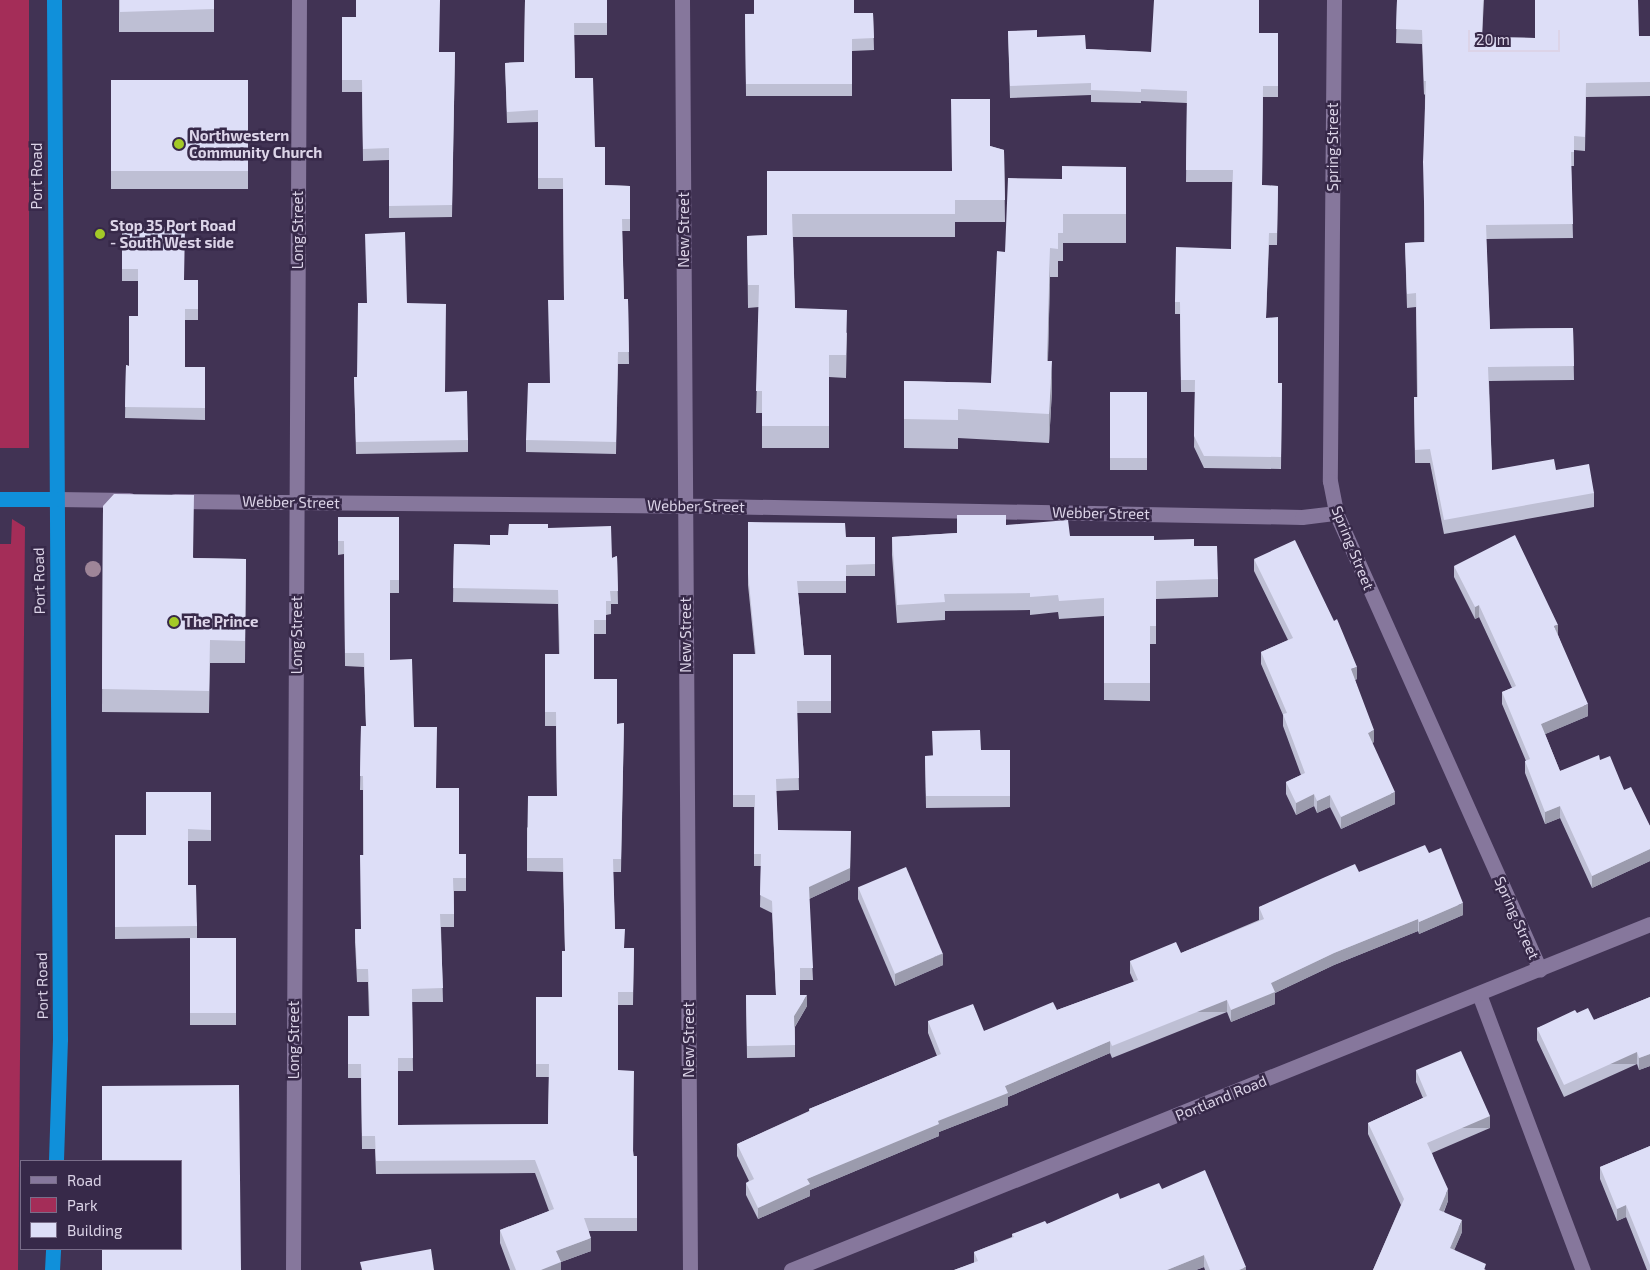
<!DOCTYPE html>
<html>
<head>
<meta charset="utf-8">
<style>
	body { margin:0 }
	#map { position:relative; width:1650px; height:1270px; overflow:hidden; background:#413354; font-family:"Exo 2",sans-serif }
	div>[style] { position:absolute }
	[style*='--x'] { left:calc(var(--x)*1px); top:calc(var(--y)*1px); width:calc(var(--w)*1px); rotate:calc(var(--a)*1deg) }
	.green>* { inset:0; background:#a42d58; transform-origin:0 0 }
	.minor>* { height:15px; margin:-7.5px; padding:0 7.5px; transform-origin:7.5px; border-radius:7.5px; background:#86779c }
	.highway>* { height:15px; margin:-7.5px; padding:0 7.5px; transform-origin:7.5px; border-radius:7.5px; background:#1090da }
	.trees>* { width:16px; height:16px; margin:-8px; border-radius:50%; background:#9e8598 }
	.wall>* { inset:0; background:#bebfd4; transform-origin:0 0 }
	.shaded-wall>* { inset:0; background:#9b9bad; transform-origin:0 0 }
	.building>* { inset:0; background:#dddef7; transform-origin:0 0 }
	.dots>* { width:14px; height:14px; translate:-50% -50%; box-sizing:border-box; border:2px solid #372949; border-radius:50% }
	span { translate:-50% -50%; white-space:nowrap; text-align:center; line-height:1.15; -webkit-text-stroke:5px #372949; paint-order:stroke }
	.poi-label { font-size:15px; color:#dcd4e8; font-weight:700 }
	.left { translate:0 -50%; text-align:left }
	.street-label { font-size:15px; color:#dcd4e8 }
	.legend { position:absolute; left:20px; top:1160px; width:162px; height:90px; box-sizing:border-box; background:#372949; border:1px solid #796d89; margin:0; padding:6px 9px; list-style:none; font-size:15px; color:#dcd4e8 }
	.legend li { display:flex; align-items:center; gap:10px; height:25px }
	.legend b { width:25px; border:1px solid #796d89 }
	.scale { position:absolute; left:1468px; top:30px; width:92px; height:22px; box-sizing:border-box; border:2px solid #dcd4e8; border-top:0; padding-left:6px; font-size:15px; line-height:18px; white-space:nowrap; color:#dcd4e8; -webkit-text-stroke:4px #372949; paint-order:stroke }
</style>
</head>
<body>
<div id="map">
	<div class="green">
		<i style="left:0;top:0;width:29px;height:448px"></i>
		<i style="clip-path:polygon(12px 519px,25px 527px,18px 1270px,0 1270px,0 544px,11px 544px)"></i>
	</div>
	<div class="minor">
		<i style="--x:682;--y:0;--w:1270;--a:89.64"></i>
		<i style="--x:1334;--y:0;--w:481;--a:90.5"></i>
		<i style="--x:1330;--y:481;--w:33;--a:79"></i>
		<i style="--x:1336;--y:513;--w:500;--a:65.94"></i>
		<i style="--x:56;--y:499;--w:73;--a:0.8"></i>
		<i style="--x:175;--y:501;--w:540;--a:0.53"></i>
		<i style="--x:715;--y:506;--w:587;--a:1.07"></i>
		<i style="--x:1302;--y:517;--w:34;--a:-7"></i>
		<i style="--x:1479;--y:994;--w:295;--a:69.4"></i>
		<i style="--x:293;--y:1270;--w:1270;--a:-89.73"></i>
		<i style="--x:791;--y:1270;--w:926;--a:-21.94"></i>
	</div>
	<div class="highway">
		<i style="--x:54;--y:0;--w:1039;--a:89.67"></i>
		<i style="--x:60;--y:1039;--w:122;--a:91.9"></i>
		<i style="--x:0;--y:499;--w:56;--a:0"></i>
		<i style="--x:52;--y:1270;--w:21;--a:-87"></i>
	</div>
	<div class="trees">
		<i style="left:93px;top:569px"></i>
	</div>
	<div class="wall">
		<i style="left:119px;top:0;width:95px;height:32px"></i>
		<i style="clip-path:polygon(525px 0,607px 0,607px 35px,574px 35px,575px 78px,605px 185px,630px 186px,630px 231px,622px 231px,624px 299px,628px 299px,629px 364px,618px 364px,616px 454px,526px 452px,526px 440px,550px 383px,564px 300px,563px 189px,538px 189px,538px 122px,507px 123px,505px 63px,524px 62px)"></i>
		<i style="clip-path:polygon(1397px 0,1484px 0,1482px 37px,1535px 38px,1650px 36px,1650px 96px,1586px 97px,1585px 151px,1574px 150px,1574px 166px,1571px 166px,1573px 238px,1486px 239px,1490px 329px,1573px 328px,1574px 380px,1489px 381px,1492px 470px,1556px 470px,1594px 493px,1594px 507px,1444px 534px,1430px 463px,1415px 463px,1414px 397px,1417px 397px,1416px 307px,1407px 308px,1405px 243px,1424px 242px,1425px 94px,1424px 95px,1422px 44px,1396px 43px)"></i>
		<i style="clip-path:polygon(873px 13px,874px 50px,852px 51px,852px 96px,746px 96px,745px 14px)"></i>
		<i style="clip-path:polygon(342px 17px,356px 17px,439px 52px,455px 52px,452px 217px,389px 218px,389px 160px,363px 161px,362px 92px,342px 92px)"></i>
		<i style="clip-path:polygon(1008px 31px,1037px 37px,1086px 49px,1151px 52px,1259px 33px,1278px 33px,1278px 97px,1263px 97px,1262px 185px,1278px 186px,1277px 245px,1269px 245px,1266px 318px,1278px 383px,1282px 383px,1281px 469px,1204px 468px,1194px 447px,1195px 392px,1181px 392px,1180px 314px,1175px 314px,1175px 302px,1231px 249px,1232px 182px,1186px 182px,1187px 103px,1141px 101px,1141px 103px,1091px 102px,1091px 95px,1010px 98px)"></i>
		<i style="left:111px;top:80px;width:137px;height:109px"></i>
		<i style="clip-path:polygon(990px 146px,1004px 150px,1005px 222px,955px 222px,955px 237px,793px 237px,795px 308px,847px 333px,846px 378px,829px 377px,829px 448px,762px 448px,762px 413px,756px 413px,759px 307px,748px 308px,747px 236px,767px 235px,767px 171px,952px 171px)"></i>
		<i style="clip-path:polygon(1126px 167px,1126px 243px,1063px 243px,1063px 261px,1058px 261px,1058px 277px,1050px 277px,1048px 361px,1052px 390px,1049px 443px,958px 438px,958px 449px,904px 448px,904px 381px,991px 383px,1005px 252px,1062px 179px)"></i>
		<i style="clip-path:polygon(122px 227px,184px 280px,198px 280px,198px 320px,185px 320px,185px 367px,205px 367px,205px 420px,125px 418px,126px 365px,129px 366px,138px 316px,138px 281px,122px 281px)"></i>
		<i style="clip-path:polygon(407px 303px,445px 392px,468px 440px,468px 452px,356px 454px,354px 377px,357px 377px)"></i>
		<i style="left:1110px;top:392px;width:37px;height:78px"></i>
		<i style="clip-path:polygon(103px 506px,194px 558px,246px 559px,245px 663px,210px 663px,209px 713px,102px 712px)"></i>
		<i style="clip-path:polygon(338px 517px,399px 517px,399px 593px,390px 593px,390px 660px,436px 788px,459px 854px,466px 854px,466px 891px,454px 891px,454px 927px,441px 927px,443px 1002px,412px 1002px,413px 1071px,398px 1071px,398px 1125px,548px 1124px,549px 1077px,536px 1077px,536px 997px,562px 997px,565px 951px,563px 872px,527px 871px,527px 828px,557px 796px,556px 726px,545px 726px,545px 654px,559px 654px,558px 604px,453px 602px,454px 544px,490px 545px,508px 535px,548px 528px,612px 558px,617px 556px,618px 604px,611px 604px,611px 614px,606px 615px,606px 634px,594px 634px,594px 679px,617px 724px,624px 723px,621px 872px,613px 872px,615px 929px,624px 948px,634px 948px,633px 1005px,618px 1005px,618px 1070px,634px 1156px,637px 1156px,637px 1231px,589px 1231px,591px 1251px,561px 1262px,561px 1270px,510px 1270px,500px 1243px,500px 1230px,549px 1211px,535px 1173px,376px 1174px,375px 1149px,362px 1149px,361px 1078px,348px 1078px,348px 1016px,369px 1016px,368px 982px,357px 982px,355px 942px,355px 929px,361px 929px,363px 855px,363px 790px,360px 790px,361px 726px,366px 726px,364px 667px,345px 666px,344px 554px,338px 555px)"></i>
		<i style="clip-path:polygon(748px 522px,846px 537px,875px 537px,875px 576px,846px 576px,846px 593px,798px 593px,804px 655px,831px 655px,831px 713px,797px 713px,799px 790px,776px 791px,778px 830px,850px 880px,809px 899px,813px 980px,800px 980px,800px 995px,807px 1006px,795px 1027px,795px 1057px,747px 1058px,746px 995px,776px 995px,772px 913px,760px 907px,761px 866px,754px 866px,754px 807px,733px 807px,733px 654px,755px 654px,748px 585px)"></i>
		<i style="clip-path:polygon(1006px 525px,1070px 536px,1154px 540px,1194px 546px,1218px 579px,1218px 597px,1156px 599px,1156px 644px,1150px 644px,1150px 701px,1104px 700px,1104px 616px,1059px 619px,1058px 612px,1030px 615px,1030px 610px,945px 611px,945px 620px,897px 623px,892px 555px,892px 537px,957px 533px)"></i>
		<i style="clip-path:polygon(1254px 559px,1357px 679px,1355px 680px,1374px 742px,1372px 743px,1395px 804px,1341px 829px,1330px 807px,1317px 813px,1314px 806px,1296px 815px,1286px 794px,1286px 782px,1301px 775px,1283px 726px,1283px 715px,1261px 664px,1261px 652px,1288px 640px,1254px 571px)"></i>
		<i style="clip-path:polygon(1454px 566px,1558px 635px,1588px 716px,1545px 734px,1560px 771px,1600px 760px,1624px 790px,1650px 826px,1650px 861px,1592px 888px,1560px 818px,1545px 824px,1525px 773px,1525px 761px,1526px 761px,1502px 704px,1502px 692px,1512px 688px,1479px 617px,1475px 619px,1454px 577px)"></i>
		<i style="clip-path:polygon(981px 750px,1010px 750px,1010px 807px,926px 808px,925px 756px)"></i>
		<i style="clip-path:polygon(211px 792px,211px 841px,188px 841px,188px 885px,197px 926px,197px 938px,115px 939px,115px 835px,146px 835px)"></i>
		<i style="clip-path:polygon(1429px 853px,1463px 915px,1419px 934px,1418px 931px,1334px 965px,1275px 993px,1275px 1004px,1231px 1022px,1227px 1012px,1112px 1058px,1110px 1053px,1008px 1097px,1008px 1105px,939px 1132px,939px 1136px,810px 1190px,810px 1196px,758px 1219px,746px 1195px,746px 1183px,749px 1181px,737px 1156px,737px 1144px,809px 1111px,809px 1109px,937px 1056px,928px 1033px,928px 1021px,984px 1031px,1057px 1010px,1134px 982px,1130px 973px,1130px 961px,1181px 953px,1259px 920px,1259px 907px,1359px 872px)"></i>
		<i style="clip-path:polygon(858px 887px,943px 965px,895px 986px,858px 899px)"></i>
		<i style="left:190px;top:938px;width:46px;height:87px"></i>
		<i style="clip-path:polygon(1650px 997px,1650px 1066px,1639px 1070px,1637px 1064px,1564px 1097px,1537px 1040px,1537px 1028px,1577px 1013px,1594px 1020px)"></i>
		<i style="clip-path:polygon(1416px 1070px,1490px 1128px,1432px 1153px,1448px 1201px,1444px 1212px,1462px 1232px,1454px 1250px,1486px 1270px,1373px 1270px,1401px 1205px,1368px 1134px,1368px 1123px,1423px 1098px,1416px 1082px)"></i>
		<i style="clip-path:polygon(1650px 1146px,1650px 1270px,1647px 1270px,1626px 1217px,1617px 1221px,1600px 1179px,1600px 1167px)"></i>
		<i style="clip-path:polygon(1162px 1189px,1246px 1270px,1205px 1270px,1204px 1267px,1196px 1270px,954px 1270px,974px 1263px,974px 1252px,1012px 1237px,1012px 1234px,1047px 1224px,1120px 1199px)"></i>
	</div>
	<div class="shaded-wall">
		<i style="clip-path:polygon(1050px 248px,1050px 277px,1047px 390px,1047px 361px)"></i>
		<i style="clip-path:polygon(1052px 361px,1052px 390px,1049px 443px,1049px 414px)"></i>
		<i style="clip-path:polygon(1479px 605px,1479px 617px,1475px 619px,1475px 607px)"></i>
		<i style="clip-path:polygon(1558px 625px,1558px 637px,1554px 626px)"></i>
		<i style="clip-path:polygon(1357px 667px,1357px 679px,1351px 681px,1351px 669px)"></i>
		<i style="clip-path:polygon(1588px 704px,1588px 716px,1541px 736px,1541px 724px)"></i>
		<i style="clip-path:polygon(1374px 730px,1374px 742px,1368px 745px,1368px 733px)"></i>
		<i style="clip-path:polygon(1395px 792px,1395px 804px,1341px 829px,1341px 817px)"></i>
		<i style="clip-path:polygon(1314px 794px,1314px 806px,1296px 815px,1296px 803px)"></i>
		<i style="clip-path:polygon(1330px 795px,1330px 807px,1317px 813px,1317px 801px)"></i>
		<i style="clip-path:polygon(1560px 806px,1560px 818px,1545px 824px,1545px 812px)"></i>
		<i style="clip-path:polygon(851px 831px,850px 880px,809px 899px,809px 887px)"></i>
		<i style="clip-path:polygon(1650px 849px,1650px 861px,1592px 888px,1592px 876px)"></i>
		<i style="clip-path:polygon(1463px 903px,1463px 915px,1419px 934px,1419px 922px)"></i>
		<i style="clip-path:polygon(1418px 919px,1418px 931px,1334px 965px,1275px 993px,1275px 1004px,1231px 1022px,1231px 1010px,1271px 983px,1334px 953px)"></i>
		<i style="clip-path:polygon(943px 953px,943px 965px,895px 986px,895px 974px)"></i>
		<i style="clip-path:polygon(807px 995px,807px 1006px,794px 1028px,794px 1016px)"></i>
		<i style="left:1227px;top:1000px;width:12px;height:124px;rotate:90deg"></i>
		<i style="clip-path:polygon(1110px 1041px,1110px 1053px,1008px 1097px,1008px 1105px,939px 1132px,939px 1136px,810px 1190px,810px 1196px,758px 1219px,758px 1208px,807px 1179px,1005px 1086px)"></i>
		<i style="left:1637px;top:1052px;width:12px;height:80px;rotate:90deg"></i>
		<i style="clip-path:polygon(1650px 1054px,1650px 1066px,1639px 1070px,1639px 1058px)"></i>
		<i style="left:1490px;top:1116px;width:12px;height:69px;rotate:90deg"></i>
		<i style="clip-path:polygon(1448px 1189px,1448px 1201px,1439px 1222px,1439px 1210px)"></i>
		<i style="clip-path:polygon(1626px 1205px,1626px 1217px,1617px 1221px,1617px 1209px)"></i>
		<i style="clip-path:polygon(1462px 1220px,1462px 1232px,1450px 1260px,1450px 1248px)"></i>
		<i style="clip-path:polygon(591px 1238px,591px 1251px,561px 1262px,561px 1270px,541px 1270px,556px 1251px)"></i>
		<i style="clip-path:polygon(1204px 1255px,1204px 1267px,1196px 1270px,1167px 1270px)"></i>
		<i style="clip-path:polygon(1246px 1267px,1246px 1270px,1239px 1270px)"></i>
	</div>
	<div class="building">
		<i style="clip-path:polygon(120px 0,214px 0,214px 9px,120px 12px)"></i>
		<i style="clip-path:polygon(356px 0,440px 0,439px 52px,455px 52px,452px 205px,389px 206px,389px 148px,363px 149px,362px 80px,342px 80px,342px 17px,356px 17px)"></i>
		<i style="clip-path:polygon(525px 0,607px 0,607px 23px,574px 23px,575px 78px,593px 78px,595px 147px,605px 147px,605px 185px,630px 186px,630px 219px,622px 219px,624px 299px,628px 299px,629px 352px,618px 352px,616px 442px,526px 440px,528px 383px,550px 383px,548px 300px,564px 300px,563px 178px,538px 178px,538px 110px,507px 112px,505px 63px,524px 62px)"></i>
		<i style="clip-path:polygon(754px 0,854px 0,854px 13px,873px 13px,874px 38px,852px 39px,852px 84px,746px 84px,745px 14px,754px 14px)"></i>
		<i style="clip-path:polygon(1154px 0,1259px 0,1259px 33px,1278px 33px,1278px 86px,1263px 86px,1262px 185px,1278px 186px,1277px 233px,1269px 233px,1266px 318px,1278px 317px,1278px 383px,1282px 383px,1281px 457px,1204px 456px,1194px 436px,1195px 380px,1181px 380px,1180px 302px,1175px 302px,1176px 247px,1231px 249px,1233px 170px,1186px 170px,1187px 91px,1141px 89px,1141px 92px,1091px 90px,1091px 83px,1010px 86px,1008px 31px,1037px 30px,1037px 37px,1085px 35px,1086px 49px,1151px 52px)"></i>
		<i style="clip-path:polygon(1397px 0,1483px 0,1482px 37px,1535px 38px,1535px 0,1638px 0,1639px 36px,1650px 36px,1650px 82px,1586px 83px,1585px 137px,1574px 136px,1574px 152px,1571px 152px,1573px 224px,1486px 225px,1490px 329px,1573px 328px,1574px 366px,1488px 367px,1492px 470px,1554px 459px,1556px 470px,1589px 464px,1594px 493px,1444px 520px,1430px 449px,1415px 450px,1414px 397px,1418px 397px,1416px 293px,1407px 294px,1405px 243px,1425px 242px,1423px 162px,1426px 81px,1424px 81px,1422px 30px,1396px 29px)"></i>
		<i style="left:111px;top:80px;width:137px;height:91px"></i>
		<i style="clip-path:polygon(951px 99px,990px 99px,990px 146px,1004px 150px,1005px 200px,955px 200px,955px 214px,792px 214px,795px 308px,847px 310px,846px 355px,829px 355px,829px 426px,762px 426px,762px 391px,756px 391px,759px 285px,748px 285px,747px 236px,767px 235px,767px 171px,952px 171px)"></i>
		<i style="clip-path:polygon(1062px 166px,1126px 167px,1126px 214px,1063px 214px,1063px 233px,1058px 233px,1058px 249px,1050px 248px,1047px 361px,1052px 361px,1049px 414px,958px 409px,958px 420px,904px 419px,904px 381px,991px 383px,997px 251px,1005px 252px,1008px 178px,1062px 179px)"></i>
		<i style="clip-path:polygon(122px 227px,185px 227px,184px 280px,198px 280px,198px 309px,185px 309px,185px 367px,205px 367px,205px 408px,125px 407px,126px 365px,129px 366px,129px 316px,138px 316px,138px 269px,122px 269px)"></i>
		<i style="clip-path:polygon(405px 232px,407px 303px,446px 304px,445px 392px,467px 391px,468px 440px,356px 442px,354px 377px,357px 377px,358px 303px,367px 303px,365px 234px)"></i>
		<i style="left:1110px;top:392px;width:37px;height:66px"></i>
		<i style="clip-path:polygon(114px 494px,194px 495px,193px 558px,246px 559px,245px 641px,210px 640px,209px 691px,102px 689px,103px 506px)"></i>
		<i style="clip-path:polygon(957px 515px,1006px 515px,1006px 525px,1068px 520px,1070px 536px,1154px 536px,1154px 540px,1194px 539px,1194px 546px,1217px 546px,1218px 579px,1156px 581px,1156px 626px,1150px 626px,1150px 683px,1104px 683px,1104px 598px,1059px 601px,1058px 595px,1030px 597px,1030px 593px,944px 594px,945px 602px,897px 605px,892px 537px,957px 533px)"></i>
		<i style="clip-path:polygon(338px 517px,399px 517px,399px 580px,390px 580px,390px 660px,412px 659px,414px 727px,437px 727px,436px 788px,459px 788px,459px 854px,466px 854px,466px 878px,453px 878px,454px 914px,440px 914px,443px 988px,412px 989px,413px 1058px,398px 1058px,398px 1125px,548px 1124px,549px 1064px,536px 1064px,536px 997px,562px 997px,562px 951px,565px 951px,563px 858px,527px 858px,528px 796px,557px 796px,556px 712px,545px 712px,545px 654px,560px 654px,558px 590px,453px 588px,454px 544px,490px 545px,490px 535px,508px 535px,509px 524px,548px 524px,548px 528px,611px 526px,612px 558px,617px 556px,618px 591px,610px 591px,611px 601px,606px 601px,606px 620px,594px 620px,594px 679px,617px 679px,617px 724px,624px 723px,621px 859px,613px 859px,615px 929px,625px 929px,624px 948px,634px 948px,633px 992px,618px 992px,618px 1070px,634px 1071px,633px 1156px,637px 1156px,637px 1218px,584px 1218px,591px 1238px,556px 1251px,561px 1262px,541px 1270px,516px 1270px,500px 1230px,554px 1209px,535px 1160px,376px 1161px,375px 1136px,362px 1136px,361px 1064px,348px 1064px,348px 1016px,370px 1016px,368px 969px,357px 969px,355px 929px,361px 929px,360px 855px,364px 855px,363px 776px,360px 776px,361px 726px,366px 726px,364px 653px,345px 653px,344px 541px,338px 541px)"></i>
		<i style="clip-path:polygon(748px 522px,845px 523px,846px 537px,875px 537px,875px 564px,846px 565px,846px 581px,797px 581px,804px 655px,831px 655px,831px 701px,797px 701px,799px 778px,776px 779px,778px 830px,851px 831px,850px 868px,809px 887px,813px 968px,800px 968px,800px 995px,807px 995px,794px 1016px,795px 1045px,747px 1046px,746px 995px,776px 995px,772px 901px,760px 895px,761px 854px,754px 854px,755px 795px,733px 795px,733px 654px,756px 654px,748px 573px)"></i>
		<i style="clip-path:polygon(1515px 535px,1558px 625px,1554px 626px,1588px 704px,1541px 724px,1560px 771px,1599px 755px,1600px 760px,1610px 756px,1624px 790px,1631px 787px,1650px 826px,1650px 849px,1592px 876px,1560px 806px,1545px 812px,1525px 761px,1530px 759px,1502px 692px,1516px 686px,1479px 605px,1475px 607px,1454px 566px)"></i>
		<i style="clip-path:polygon(1295px 540px,1334px 621px,1337px 619px,1357px 667px,1351px 669px,1374px 730px,1368px 733px,1395px 792px,1341px 817px,1330px 795px,1317px 801px,1314px 794px,1296px 803px,1286px 782px,1305px 773px,1283px 714px,1287px 713px,1261px 652px,1293px 638px,1254px 559px)"></i>
		<i style="clip-path:polygon(980px 730px,981px 750px,1010px 750px,1010px 796px,926px 796px,925px 756px,933px 756px,932px 731px)"></i>
		<i style="clip-path:polygon(146px 792px,211px 792px,211px 830px,188px 829px,188px 885px,196px 885px,197px 926px,115px 927px,115px 835px,146px 835px)"></i>
		<i style="clip-path:polygon(1425px 845px,1429px 853px,1441px 848px,1463px 903px,1419px 922px,1418px 919px,1334px 953px,1271px 983px,1275px 992px,1231px 1010px,1227px 1000px,1112px 1046px,1110px 1041px,1005px 1086px,1008px 1093px,938px 1121px,939px 1124px,807px 1179px,810px 1184px,758px 1208px,746px 1183px,754px 1179px,737px 1144px,810px 1111px,809px 1109px,941px 1054px,928px 1021px,973px 1004px,984px 1031px,1053px 1002px,1057px 1010px,1138px 980px,1130px 961px,1176px 942px,1181px 953px,1264px 919px,1259px 907px,1323px 878px,1355px 864px,1359px 872px)"></i>
		<i style="left:906px;top:867px;width:94px;height:52px;rotate:67deg"></i>
		<i style="left:190px;top:938px;width:46px;height:75px"></i>
		<i style="clip-path:polygon(1650px 997px,1650px 1054px,1639px 1058px,1637px 1052px,1564px 1085px,1537px 1028px,1575px 1010px,1577px 1013px,1588px 1008px,1594px 1020px)"></i>
		<i style="clip-path:polygon(1461px 1051px,1490px 1116px,1427px 1143px,1448px 1189px,1439px 1210px,1462px 1220px,1450px 1248px,1486px 1264px,1484px 1270px,1373px 1270px,1404px 1199px,1368px 1123px,1427px 1096px,1416px 1070px)"></i>
		<i style="clip-path:polygon(239px 1085px,241px 1270px,102px 1270px,102px 1249px,181px 1249px,181px 1161px,102px 1161px,102px 1086px)"></i>
		<i style="clip-path:polygon(1650px 1146px,1650px 1265px,1626px 1205px,1617px 1209px,1600px 1167px)"></i>
		<i style="clip-path:polygon(1205px 1170px,1246px 1267px,1239px 1270px,1210px 1270px,1204px 1255px,1167px 1270px,954px 1270px,978px 1261px,974px 1252px,1014px 1237px,1012px 1234px,1045px 1221px,1047px 1224px,1118px 1193px,1120px 1199px,1159px 1183px,1162px 1189px)"></i>
		<i style="clip-path:polygon(431px 1249px,434px 1270px,362px 1270px,360px 1262px)"></i>
	</div>
	<div class="dots">
		<i style="left:179px;top:144px;background:#a3c927"></i>
		<i style="left:100px;top:234px;background:#a3c927"></i>
		<i style="left:174px;top:622px;background:#a3c927"></i>
	</div>
	<div class="poi-label">
		<span class="left" style="left:189px;top:144px">Northwestern<br>Community Church</span>
		<span class="left" style="left:110px;top:234px">Stop 35 Port Road<br>- South West side</span>
		<span class="left" style="left:184px;top:622px">The Prince</span>
	</div>
	<div class="street-label">
		<span style="left:1333px;top:147px;rotate:-90deg">Spring Street</span>
		<span style="left:37px;top:176px;rotate:-90deg">Port Road</span>
		<span style="left:298px;top:230px;rotate:-90deg">Long Street</span>
		<span style="left:684px;top:230px;rotate:-90deg">New Street</span>
		<span style="left:291px;top:502px;rotate:1deg">Webber Street</span>
		<span style="left:696px;top:506px;rotate:1deg">Webber Street</span>
		<span style="left:1101px;top:513px;rotate:1deg">Webber Street</span>
		<span style="left:1353px;top:548px;rotate:68deg">Spring Street</span>
		<span style="left:39px;top:581px;rotate:-91deg">Port Road</span>
		<span style="left:297px;top:635px;rotate:-90deg">Long Street</span>
		<span style="left:686px;top:635px;rotate:-90deg">New Street</span>
		<span style="left:1517px;top:918px;rotate:66deg">Spring Street</span>
		<span style="left:42px;top:986px;rotate:-91deg">Port Road</span>
		<span style="left:294px;top:1040px;rotate:-90deg">Long Street</span>
		<span style="left:689px;top:1040px;rotate:-90deg">New Street</span>
		<span style="left:1221px;top:1098px;rotate:-22deg">Portland Road</span>
	</div>
	<ul class="legend">
	<li><b style="height:6px;background:#86779c"></b>Road</li>
	<li><b style="height:14px;background:#a42d58"></b>Park</li>
	<li><b style="height:14px;background:#dddef7"></b>Building</li>
	</ul>
	<div class="scale">20 m</div>
</div>
</body>
</html>
